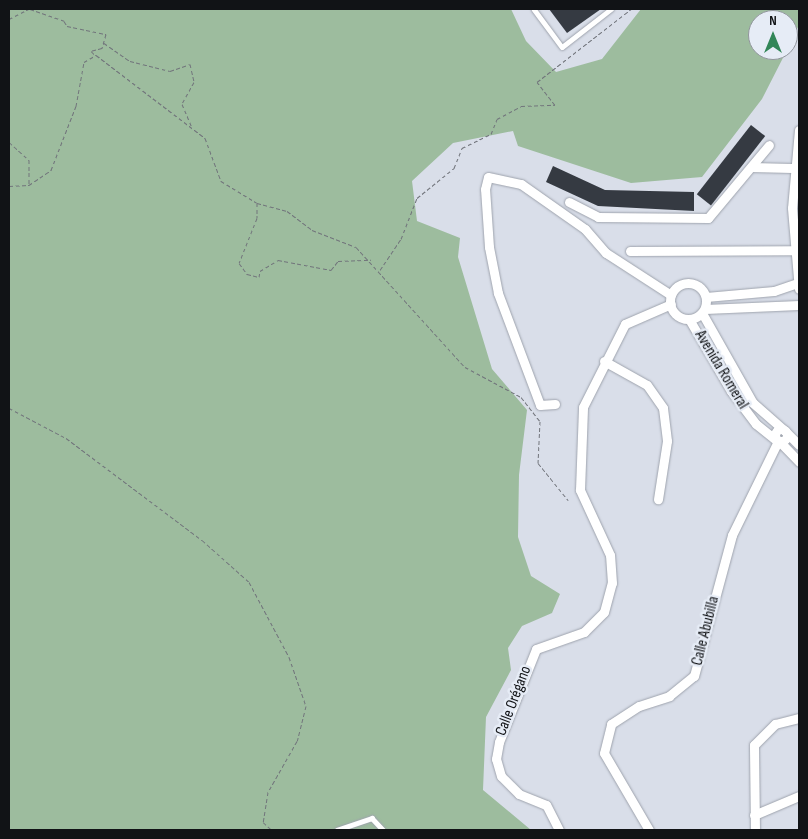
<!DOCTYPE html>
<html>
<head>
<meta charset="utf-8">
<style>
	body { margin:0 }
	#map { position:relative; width:808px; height:839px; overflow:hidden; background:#d9dee9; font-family:"Sofia Sans Condensed",sans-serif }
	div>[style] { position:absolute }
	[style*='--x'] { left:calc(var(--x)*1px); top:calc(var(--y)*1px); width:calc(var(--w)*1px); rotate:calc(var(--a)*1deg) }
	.green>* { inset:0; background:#9dbc9e }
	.building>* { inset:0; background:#353a42; transform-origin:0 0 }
	.path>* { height:1px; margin-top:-0.5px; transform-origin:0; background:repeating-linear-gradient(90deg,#71747b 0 4px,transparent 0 6.5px) }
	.roads { filter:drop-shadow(0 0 1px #9ea3ad) drop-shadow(0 0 1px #9ea3ad) }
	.service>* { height:4.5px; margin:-2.25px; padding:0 2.25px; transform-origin:2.25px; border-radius:2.25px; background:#fff }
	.minor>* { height:9px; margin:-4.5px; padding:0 4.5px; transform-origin:4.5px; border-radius:4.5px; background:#fff }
	.minor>.ring { margin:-4.5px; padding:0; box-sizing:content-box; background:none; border:9px solid #fff; border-radius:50% }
	span { translate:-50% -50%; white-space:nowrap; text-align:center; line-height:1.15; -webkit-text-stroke:5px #e6ecf6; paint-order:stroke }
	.street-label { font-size:16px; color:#111316 }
	.frame { position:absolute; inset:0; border:10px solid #111316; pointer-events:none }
	.north { position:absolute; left:748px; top:10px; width:50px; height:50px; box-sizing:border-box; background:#e6ecf6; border:1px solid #91959c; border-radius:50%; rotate:0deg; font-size:14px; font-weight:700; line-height:20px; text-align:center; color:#111316 }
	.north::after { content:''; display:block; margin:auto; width:18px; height:22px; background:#328658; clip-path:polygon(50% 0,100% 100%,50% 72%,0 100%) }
</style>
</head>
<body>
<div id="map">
	<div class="green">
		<i style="clip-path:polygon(9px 9px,511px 9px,526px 41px,556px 72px,602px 59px,641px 9px,799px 9px,799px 25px,788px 48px,788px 20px,758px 20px,758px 50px,787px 50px,762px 99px,702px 177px,631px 183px,518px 146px,513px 131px,453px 143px,412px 181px,417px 221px,460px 238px,458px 257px,492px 369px,527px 410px,519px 475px,518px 537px,531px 576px,560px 594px,552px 613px,522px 626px,508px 648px,511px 670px,486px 717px,483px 790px,531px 830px,9px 830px)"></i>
	</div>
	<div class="building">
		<i style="clip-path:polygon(549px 9px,601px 9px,567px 33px)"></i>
		<i style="left:751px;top:125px;width:18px;height:88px;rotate:38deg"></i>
		<i style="clip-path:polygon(553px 166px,605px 190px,694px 192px,694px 211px,598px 206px,546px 182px)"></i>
	</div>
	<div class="path">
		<i style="--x:30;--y:9;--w:36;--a:19"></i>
		<i style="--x:64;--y:21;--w:6;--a:59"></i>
		<i style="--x:67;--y:26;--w:40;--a:12"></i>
		<i style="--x:106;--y:34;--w:15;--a:106"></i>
		<i style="--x:102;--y:48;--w:11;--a:165"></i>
		<i style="--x:91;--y:51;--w:6;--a:45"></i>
		<i style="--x:9;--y:19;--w:22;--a:-27"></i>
		<i style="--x:104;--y:43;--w:32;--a:35"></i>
		<i style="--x:130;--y:61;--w:41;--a:14"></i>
		<i style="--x:170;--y:71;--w:21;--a:-19"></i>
		<i style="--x:190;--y:64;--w:18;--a:77"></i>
		<i style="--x:194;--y:82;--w:25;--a:119"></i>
		<i style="--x:182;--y:104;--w:25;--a:67"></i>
		<i style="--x:9;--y:142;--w:27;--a:42"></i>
		<i style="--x:29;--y:160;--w:24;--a:90"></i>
		<i style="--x:9;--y:186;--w:20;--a:-3"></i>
		<i style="--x:29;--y:185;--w:27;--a:-34"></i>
		<i style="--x:51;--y:170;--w:69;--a:-68.7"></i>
		<i style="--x:76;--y:106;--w:45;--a:-79.7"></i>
		<i style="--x:84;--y:62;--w:14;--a:-30"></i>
		<i style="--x:96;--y:55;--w:137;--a:37.3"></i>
		<i style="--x:205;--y:138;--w:46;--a:69.6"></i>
		<i style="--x:221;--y:181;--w:42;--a:31.4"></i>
		<i style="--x:257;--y:203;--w:31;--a:15"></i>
		<i style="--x:287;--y:211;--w:31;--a:37"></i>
		<i style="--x:312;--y:230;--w:47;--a:21.1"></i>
		<i style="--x:356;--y:247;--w:162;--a:47.8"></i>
		<i style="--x:465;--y:367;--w:64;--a:28.2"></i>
		<i style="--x:521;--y:397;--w:31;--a:52"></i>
		<i style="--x:540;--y:421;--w:42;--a:92.7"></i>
		<i style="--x:538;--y:463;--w:48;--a:51"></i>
		<i style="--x:257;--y:203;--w:15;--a:90"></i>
		<i style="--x:257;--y:218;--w:48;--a:111.8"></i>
		<i style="--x:239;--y:263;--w:14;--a:54"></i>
		<i style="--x:247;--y:274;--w:12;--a:14"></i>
		<i style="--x:259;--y:277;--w:6;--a:-81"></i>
		<i style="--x:260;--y:271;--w:21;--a:-31"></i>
		<i style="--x:278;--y:260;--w:54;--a:10.7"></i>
		<i style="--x:331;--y:270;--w:11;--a:-52"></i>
		<i style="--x:338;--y:261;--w:33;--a:-2"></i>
		<i style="--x:380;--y:270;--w:37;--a:-56"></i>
		<i style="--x:401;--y:239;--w:44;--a:-68.7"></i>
		<i style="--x:417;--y:198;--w:48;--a:-39"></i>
		<i style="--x:454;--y:168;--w:22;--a:-68"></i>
		<i style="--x:462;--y:148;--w:32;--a:-26"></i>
		<i style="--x:491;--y:134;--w:16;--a:-68"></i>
		<i style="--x:497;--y:119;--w:27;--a:-28"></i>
		<i style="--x:521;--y:106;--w:34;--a:-2"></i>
		<i style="--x:555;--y:105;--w:29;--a:-128"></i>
		<i style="--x:537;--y:82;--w:119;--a:-37.8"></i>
		<i style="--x:9;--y:408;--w:64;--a:27.8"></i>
		<i style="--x:66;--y:438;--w:170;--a:36.9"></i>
		<i style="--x:202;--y:540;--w:63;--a:41.8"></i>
		<i style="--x:249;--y:582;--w:85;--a:61.9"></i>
		<i style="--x:289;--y:657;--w:52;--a:70.9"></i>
		<i style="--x:306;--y:706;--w:36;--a:104"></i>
		<i style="--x:297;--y:741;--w:59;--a:119.6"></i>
		<i style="--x:268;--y:792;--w:30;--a:99"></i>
		<i style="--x:263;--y:822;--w:12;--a:42"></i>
	</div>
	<div class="roads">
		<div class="service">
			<i style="--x:534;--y:9;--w:47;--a:53.6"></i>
			<i style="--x:562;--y:47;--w:62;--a:-37.8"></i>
			<i style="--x:337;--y:830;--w:37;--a:-19"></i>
			<i style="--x:372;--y:818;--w:16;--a:47"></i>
		</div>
		<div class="minor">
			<i style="--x:799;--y:130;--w:78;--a:95.1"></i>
			<i style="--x:792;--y:208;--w:81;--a:85.1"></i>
			<i style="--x:751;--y:167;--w:41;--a:1.4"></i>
			<i style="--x:569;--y:202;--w:33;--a:27"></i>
			<i style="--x:598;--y:217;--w:110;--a:0.5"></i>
			<i style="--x:708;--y:218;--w:95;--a:-50.1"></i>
			<i style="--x:630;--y:251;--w:165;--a:-0.3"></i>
			<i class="ring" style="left:670px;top:283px;width:27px;height:27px"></i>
			<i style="--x:706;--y:297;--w:68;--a:-5"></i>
			<i style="--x:774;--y:291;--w:24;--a:-19"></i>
			<i style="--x:705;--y:309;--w:94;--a:-2.4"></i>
			<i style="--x:702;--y:313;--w:103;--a:60.5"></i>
			<i style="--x:753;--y:403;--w:43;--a:41.2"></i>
			<i style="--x:689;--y:319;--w:83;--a:59.7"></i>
			<i style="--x:731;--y:391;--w:41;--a:52.9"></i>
			<i style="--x:756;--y:424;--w:26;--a:39"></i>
			<i style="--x:604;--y:361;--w:49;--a:29.2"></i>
			<i style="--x:647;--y:385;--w:28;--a:55"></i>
			<i style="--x:663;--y:408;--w:33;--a:83"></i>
			<i style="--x:667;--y:441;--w:59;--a:98.8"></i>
			<i style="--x:555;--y:404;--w:15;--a:176"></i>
			<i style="--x:540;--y:405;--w:120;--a:-110.6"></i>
			<i style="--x:498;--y:293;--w:47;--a:-101.1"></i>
			<i style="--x:489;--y:247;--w:58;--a:-93.9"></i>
			<i style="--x:485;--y:189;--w:12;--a:-76"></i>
			<i style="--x:488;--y:177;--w:34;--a:12"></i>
			<i style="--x:521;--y:184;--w:78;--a:35.1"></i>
			<i style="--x:585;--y:229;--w:32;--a:49"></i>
			<i style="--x:606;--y:253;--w:77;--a:32.9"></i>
			<i class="ring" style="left:775px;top:429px;width:3px;height:3px"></i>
			<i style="--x:786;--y:432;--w:18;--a:45"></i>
			<i style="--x:780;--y:442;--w:28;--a:46"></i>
			<i style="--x:754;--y:815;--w:49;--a:-22.9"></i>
			<i style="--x:559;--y:830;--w:28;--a:-117"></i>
			<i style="--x:546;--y:805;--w:29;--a:-158"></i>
			<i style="--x:519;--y:794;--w:25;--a:-135"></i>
			<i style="--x:501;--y:776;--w:18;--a:-106"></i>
			<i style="--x:496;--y:759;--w:17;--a:-80"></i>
			<i style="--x:499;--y:742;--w:100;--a:-68.3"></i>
			<i style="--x:536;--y:649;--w:51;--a:-19.5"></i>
			<i style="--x:584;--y:632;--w:28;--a:-45"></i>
			<i style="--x:604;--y:612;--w:30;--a:-75"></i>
			<i style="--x:612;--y:583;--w:28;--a:-94"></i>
			<i style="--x:610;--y:555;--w:72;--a:-114.8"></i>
			<i style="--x:580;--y:490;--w:83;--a:-87.9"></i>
			<i style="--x:583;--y:407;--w:93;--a:-63.2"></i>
			<i style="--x:625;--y:324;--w:50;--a:-23.5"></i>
			<i style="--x:649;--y:830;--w:89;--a:-120.3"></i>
			<i style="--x:604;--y:753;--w:30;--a:-76"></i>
			<i style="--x:611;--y:724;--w:33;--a:-33"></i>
			<i style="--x:639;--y:706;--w:32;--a:-18"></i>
			<i style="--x:669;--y:696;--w:32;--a:-39"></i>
			<i style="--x:694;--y:676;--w:146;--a:-74.9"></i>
			<i style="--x:732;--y:535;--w:105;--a:-63.9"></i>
			<i style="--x:755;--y:830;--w:85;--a:-90.7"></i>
			<i style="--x:754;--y:745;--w:30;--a:-45"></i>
			<i style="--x:775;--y:724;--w:25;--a:-14"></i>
		</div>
	</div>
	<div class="street-label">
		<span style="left:721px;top:370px;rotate:59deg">Avenida Romeral</span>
		<span style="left:706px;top:631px;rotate:-76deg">Calle Abubilla</span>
		<span style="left:514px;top:701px;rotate:-69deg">Calle Orégano</span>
	</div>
	<div class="frame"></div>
	<div class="north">N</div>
</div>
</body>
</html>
